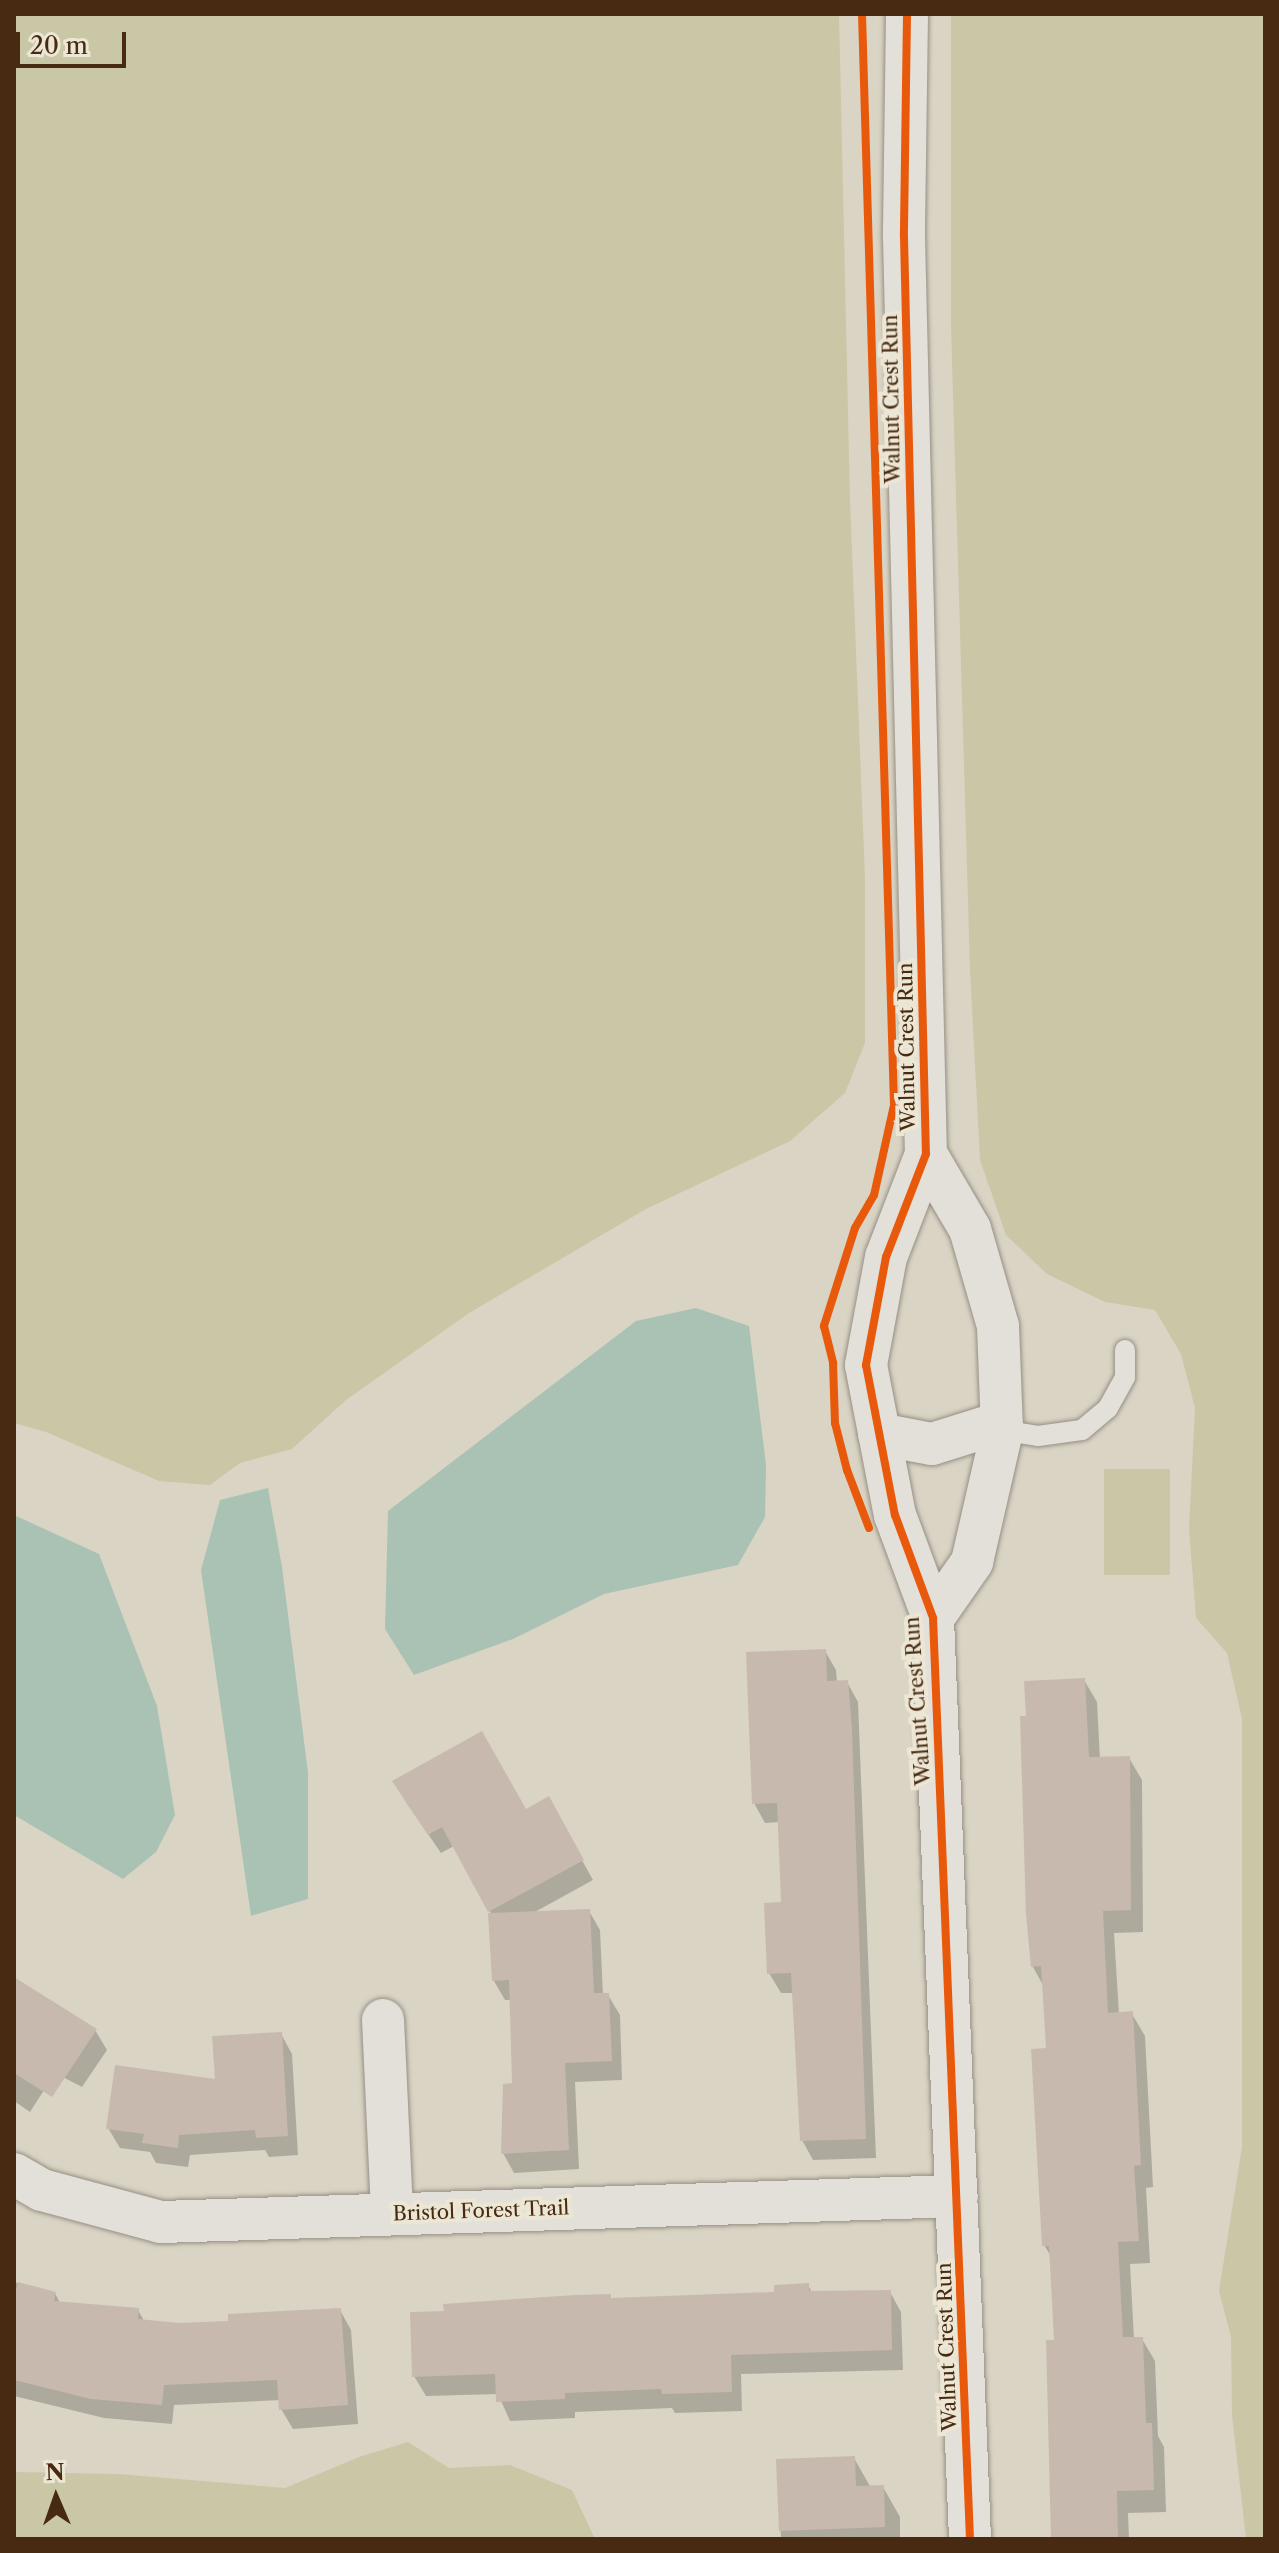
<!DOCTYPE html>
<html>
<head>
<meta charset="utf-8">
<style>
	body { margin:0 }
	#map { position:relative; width:1279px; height:2553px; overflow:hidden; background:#dad4c5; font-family:"Libre Caslon Text",serif }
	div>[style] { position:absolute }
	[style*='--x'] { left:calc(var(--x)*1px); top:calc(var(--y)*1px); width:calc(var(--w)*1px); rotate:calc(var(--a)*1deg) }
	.green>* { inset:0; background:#c9c7a6; transform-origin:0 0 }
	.water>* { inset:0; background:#aac2b3 }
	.shadow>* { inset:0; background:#0003 }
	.building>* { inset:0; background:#c8b9af }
	.roads { filter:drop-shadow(0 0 2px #968f84) drop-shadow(0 0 2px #968f84) }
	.lane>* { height:20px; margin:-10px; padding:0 10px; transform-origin:10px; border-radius:10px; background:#e2e0d9 }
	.street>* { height:42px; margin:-21px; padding:0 21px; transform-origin:21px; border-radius:21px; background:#e2e0d9 }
	.cycleway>* { height:8px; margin:-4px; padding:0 4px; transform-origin:4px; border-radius:4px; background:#e8590c }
	span { translate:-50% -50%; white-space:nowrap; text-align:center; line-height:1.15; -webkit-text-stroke:8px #ece6d4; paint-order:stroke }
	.street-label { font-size:20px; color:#482a13 }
	.frame { position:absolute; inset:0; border:16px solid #482a13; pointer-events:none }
	.north { position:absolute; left:16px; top:2457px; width:80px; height:80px; -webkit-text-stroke:6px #ece6d4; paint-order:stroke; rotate:358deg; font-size:22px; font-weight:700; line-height:32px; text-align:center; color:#482a13 }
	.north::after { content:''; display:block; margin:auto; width:28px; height:36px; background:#482a13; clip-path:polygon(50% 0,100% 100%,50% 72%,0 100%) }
	.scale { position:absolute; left:16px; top:32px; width:110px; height:36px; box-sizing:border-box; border:4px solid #482a13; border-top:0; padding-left:10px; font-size:24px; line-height:28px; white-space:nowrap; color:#482a13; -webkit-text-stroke:6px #ece6d4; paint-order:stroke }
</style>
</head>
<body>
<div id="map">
	<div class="green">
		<i style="clip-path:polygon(14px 14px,839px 14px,850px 500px,865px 878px,865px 1043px,845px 1093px,790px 1141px,646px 1209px,469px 1313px,346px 1400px,292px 1449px,240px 1463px,210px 1485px,159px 1481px,46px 1432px,14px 1423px)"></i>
		<i style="clip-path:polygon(951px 14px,1265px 14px,1265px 2539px,1246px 2539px,1232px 2415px,1231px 2337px,1219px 2291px,1242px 2147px,1242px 1719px,1227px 1653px,1196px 1618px,1189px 1529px,1195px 1408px,1181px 1354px,1155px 1310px,1105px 1302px,1047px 1274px,1006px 1235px,980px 1160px,970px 970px,951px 326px)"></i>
		<i style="left:1104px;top:1469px;width:66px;height:106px"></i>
		<i style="clip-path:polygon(408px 2442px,449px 2468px,510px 2465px,572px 2490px,595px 2539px,14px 2539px,14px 2472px,118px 2474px,285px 2488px,359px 2457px)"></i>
	</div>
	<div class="water">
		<i style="clip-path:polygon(696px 1308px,749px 1326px,766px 1465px,765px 1517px,738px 1565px,604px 1594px,513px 1639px,414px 1675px,385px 1629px,388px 1511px,636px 1321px)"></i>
		<i style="clip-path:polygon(268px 1488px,282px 1567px,308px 1773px,308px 1899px,251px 1916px,201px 1570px,220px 1500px)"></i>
		<i style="clip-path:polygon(14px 1515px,99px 1554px,157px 1706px,175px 1815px,156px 1852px,123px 1879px,14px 1815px)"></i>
	</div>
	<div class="shadow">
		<i style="clip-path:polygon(825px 1651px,836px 1670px,837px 1682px,847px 1682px,858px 1702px,876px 2158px,813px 2160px,802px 2140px,794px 1993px,781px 1993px,769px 1973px,783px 1904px,780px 1822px,765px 1823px,754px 1803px)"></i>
		<i style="clip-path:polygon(1084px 1680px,1097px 1702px,1100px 1759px,1129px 1758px,1142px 1780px,1143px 1932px,1114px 1933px,1119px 2014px,1132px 2014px,1145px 2036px,1153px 2187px,1146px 2188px,1150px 2263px,1130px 2264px,1134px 2339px,1142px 2339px,1155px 2361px,1158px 2436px,1164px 2447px,1166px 2512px,1128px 2513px,1129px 2539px,1053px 2539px,1056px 2342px,1052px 2258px,1044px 2245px,1048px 2050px,1044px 1987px,1033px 1967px,1028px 1718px)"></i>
		<i style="clip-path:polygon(548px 1799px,593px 1880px,533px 1913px,589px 1911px,600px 1930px,603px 1995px,608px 1995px,620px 2015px,622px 2080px,575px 2082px,579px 2169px,514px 2173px,503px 2153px,514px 2085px,511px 2000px,505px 2000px,494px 1981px,492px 1915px,454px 1846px,441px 1853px,406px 1802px,525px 1811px)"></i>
		<i style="clip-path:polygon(14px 1979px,95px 2030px,107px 2050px,82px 2087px,55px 2073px,30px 2112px,14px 2101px)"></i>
		<i style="clip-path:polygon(281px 2034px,292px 2054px,298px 2155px,269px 2157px,265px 2150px,190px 2155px,188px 2167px,156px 2163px,150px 2152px,120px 2148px,108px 2128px,217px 2081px)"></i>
		<i style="clip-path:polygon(14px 2282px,55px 2293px,60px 2303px,138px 2310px,144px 2321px,179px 2325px,230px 2323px,340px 2310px,351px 2330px,358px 2424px,293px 2429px,281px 2409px,281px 2400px,174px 2405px,172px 2424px,104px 2418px,14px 2396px)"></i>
		<i style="clip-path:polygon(808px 2285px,812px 2293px,890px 2292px,901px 2312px,903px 2370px,741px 2374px,742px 2411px,675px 2413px,672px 2408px,575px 2412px,575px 2418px,510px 2421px,498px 2394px,426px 2396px,414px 2376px,612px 2300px,776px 2294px)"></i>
		<i style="clip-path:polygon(854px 2458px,871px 2488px,883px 2487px,900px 2517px,900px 2539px,781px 2539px,778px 2460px)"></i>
	</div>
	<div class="building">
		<i style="clip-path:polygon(826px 1649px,827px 1681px,848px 1680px,852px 1729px,866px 2139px,800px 2141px,791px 1973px,767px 1974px,764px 1903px,781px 1902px,777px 1803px,752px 1804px,746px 1652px)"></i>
		<i style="clip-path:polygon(1085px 1678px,1089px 1757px,1130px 1756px,1131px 1910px,1103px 1911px,1108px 2013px,1133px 2011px,1141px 2165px,1134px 2166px,1139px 2241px,1118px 2242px,1123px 2337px,1143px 2337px,1146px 2423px,1152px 2423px,1154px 2490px,1117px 2491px,1118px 2539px,1051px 2539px,1046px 2340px,1054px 2340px,1049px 2246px,1042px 2246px,1031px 2049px,1046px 2048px,1041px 1966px,1031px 1967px,1026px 1914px,1020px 1716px,1026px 1716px,1024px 1681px)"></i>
		<i style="clip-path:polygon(482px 1731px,526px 1809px,549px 1796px,584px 1860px,488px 1912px,442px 1827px,428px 1835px,392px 1781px)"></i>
		<i style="clip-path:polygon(590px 1909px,594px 1993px,609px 1993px,612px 2061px,565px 2063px,569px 2150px,501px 2154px,503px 2084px,512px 2083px,509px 1980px,492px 1981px,488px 1913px)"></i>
		<i style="clip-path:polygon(14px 1977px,97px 2029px,52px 2097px,14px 2073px)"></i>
		<i style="clip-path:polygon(282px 2032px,288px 2136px,256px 2138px,255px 2130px,179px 2135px,178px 2148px,142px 2143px,144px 2134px,106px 2129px,115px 2065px,215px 2079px,212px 2036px)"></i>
		<i style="clip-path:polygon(18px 2282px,56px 2292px,54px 2301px,139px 2308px,138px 2319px,179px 2323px,228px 2321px,228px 2314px,341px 2308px,348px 2405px,279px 2410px,277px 2380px,164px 2385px,162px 2405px,91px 2399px,14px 2380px,14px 2298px)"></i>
		<i style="clip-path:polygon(809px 2283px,809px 2291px,891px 2290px,892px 2350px,731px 2355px,732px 2392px,662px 2394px,661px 2389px,565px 2393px,565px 2399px,496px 2402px,495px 2374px,412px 2377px,410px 2312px,444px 2311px,443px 2304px,575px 2295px,611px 2294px,611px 2298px,774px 2292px,774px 2285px)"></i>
		<i style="clip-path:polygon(855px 2456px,856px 2486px,884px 2485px,885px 2527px,779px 2531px,776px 2459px)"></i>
	</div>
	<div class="roads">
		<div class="lane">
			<i style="--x:1002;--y:1422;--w:20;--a:33"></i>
			<i style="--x:1019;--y:1433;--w:19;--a:9"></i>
			<i style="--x:1038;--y:1436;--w:44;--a:-7.8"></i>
			<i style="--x:1082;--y:1430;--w:34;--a:-40"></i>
			<i style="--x:1108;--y:1408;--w:35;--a:-61"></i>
			<i style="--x:1125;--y:1377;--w:27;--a:-90"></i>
		</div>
		<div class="street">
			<i style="--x:907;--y:14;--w:223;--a:90.8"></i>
			<i style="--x:904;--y:237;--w:917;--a:88.63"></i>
			<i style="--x:926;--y:1154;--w:110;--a:111.2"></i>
			<i style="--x:886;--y:1257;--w:110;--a:100.5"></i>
			<i style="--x:866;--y:1365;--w:153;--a:79.1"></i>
			<i style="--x:895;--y:1515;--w:110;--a:69.7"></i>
			<i style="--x:933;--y:1618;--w:922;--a:87.7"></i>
			<i style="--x:926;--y:1154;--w:87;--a:59.6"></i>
			<i style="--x:970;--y:1229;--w:101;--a:73.9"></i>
			<i style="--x:998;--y:1326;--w:105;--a:87.8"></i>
			<i style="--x:1002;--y:1431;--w:134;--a:102.9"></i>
			<i style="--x:972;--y:1562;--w:68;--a:124.9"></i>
			<i style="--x:879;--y:1434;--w:54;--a:10.7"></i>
			<i style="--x:932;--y:1444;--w:73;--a:-17.4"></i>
			<i style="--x:383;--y:2020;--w:194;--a:87.3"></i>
			<i style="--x:14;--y:2174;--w:32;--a:30"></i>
			<i style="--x:42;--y:2190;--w:123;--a:15.1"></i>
			<i style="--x:161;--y:2222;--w:796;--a:-1.87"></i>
		</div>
	</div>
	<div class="cycleway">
		<i style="--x:862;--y:14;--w:1091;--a:88.32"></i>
		<i style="--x:894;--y:1105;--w:92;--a:102.5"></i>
		<i style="--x:874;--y:1195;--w:38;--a:120"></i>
		<i style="--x:855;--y:1228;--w:103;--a:107.6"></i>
		<i style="--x:824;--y:1326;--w:38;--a:76"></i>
		<i style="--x:833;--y:1363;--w:60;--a:88.1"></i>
		<i style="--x:835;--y:1423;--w:49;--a:75.7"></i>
		<i style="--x:847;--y:1470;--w:62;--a:69.2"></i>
		<i style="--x:907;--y:14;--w:223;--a:90.8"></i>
		<i style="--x:904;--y:237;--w:917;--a:88.63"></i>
		<i style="--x:926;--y:1154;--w:110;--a:111.2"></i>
		<i style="--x:886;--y:1257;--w:110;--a:100.5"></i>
		<i style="--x:866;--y:1365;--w:153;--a:79.1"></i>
		<i style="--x:895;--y:1515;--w:110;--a:69.7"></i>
		<i style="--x:933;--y:1618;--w:922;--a:87.7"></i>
	</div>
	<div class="street-label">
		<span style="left:892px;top:399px;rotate:-91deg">Walnut Crest Run</span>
		<span style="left:907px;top:1047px;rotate:-91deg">Walnut Crest Run</span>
		<span style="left:918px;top:1701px;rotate:-94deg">Walnut Crest Run</span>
		<span style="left:481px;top:2211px;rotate:-2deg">Bristol Forest Trail</span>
		<span style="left:947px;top:2347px;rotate:-92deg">Walnut Crest Run</span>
	</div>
	<div class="frame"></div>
	<div class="north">N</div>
	<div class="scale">20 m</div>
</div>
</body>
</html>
